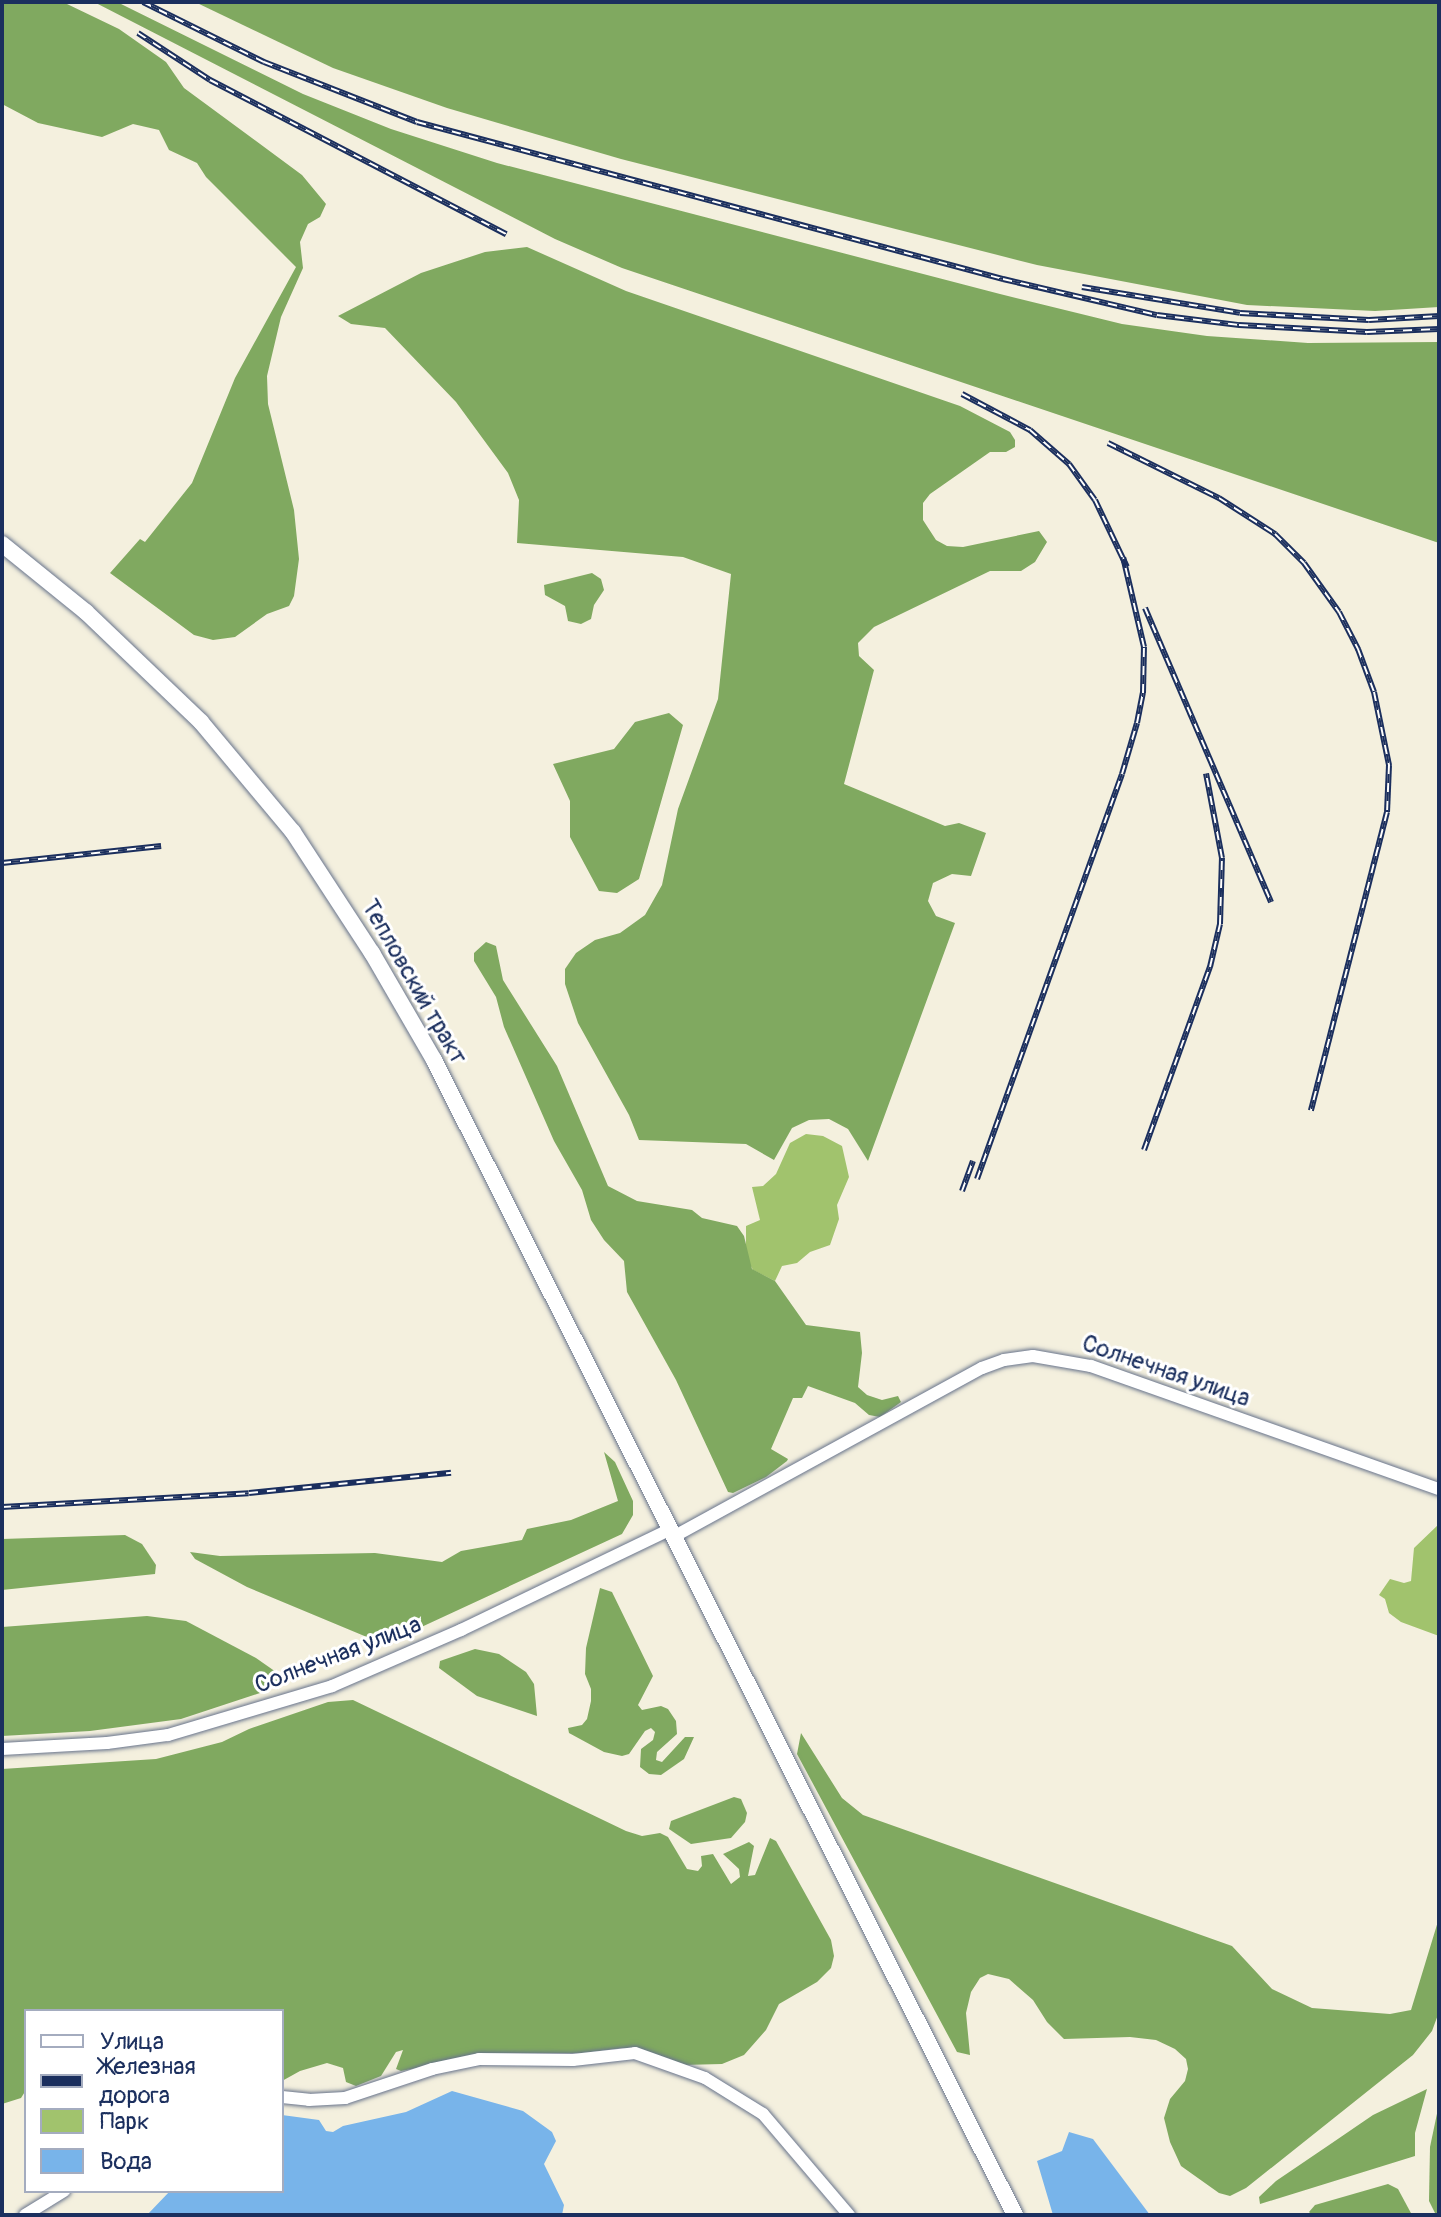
<!DOCTYPE html>
<html>
<head>
<meta charset="utf-8">
<style>
	body { margin:0 }
	#map { position:relative; width:1441px; height:2217px; overflow:hidden; background:#f4f0de; font-family:Pangolin,sans-serif }
	div>[style] { position:absolute }
	[style*='--x'] { left:calc(var(--x)*1px); top:calc(var(--y)*1px); width:calc(var(--w)*1px); rotate:calc(var(--a)*1deg) }
	.green>* { inset:0; background:#a1c36d }
	.forest>* { inset:0; background:#80a960 }
	.water>* { inset:0; background:#78b4ea }
	.roads { filter:drop-shadow(0 0 2px #67738b) drop-shadow(0 0 2px #67738b) }
	.minor>* { height:12px; margin:-6px; padding:0 6px; transform-origin:6px; border-radius:6px; background:#fff }
	.major>* { height:16px; margin:-8px; padding:0 8px; transform-origin:8px; border-radius:8px; background:#fff }
	.rail>* { height:6px; margin-top:-3px; transform-origin:0; background:repeating-linear-gradient(90deg,#fff 0 9px,#1b2f5e 0 18px); box-sizing:border-box; border-block:2px solid #1b2f5e }
	span { translate:-50% -50%; white-space:nowrap; text-align:center; line-height:1.15; -webkit-text-stroke:6px #fff; paint-order:stroke }
	.street-label { font-size:24px; color:#1b2f5e }
	.frame { position:absolute; inset:0; border:4px solid #1b2f5e; pointer-events:none }
	.legend { position:absolute; left:24px; top:2009px; width:260px; height:184px; box-sizing:border-box; background:#fff; border:2px solid #a4acbf; margin:0; padding:10px 14px; list-style:none; font-size:24px; color:#1b2f5e }
	.legend li { display:flex; align-items:center; gap:16px; height:40px }
	.legend b { width:40px; border:2px solid #a4acbf }
</style>
</head>
<body>
<div id="map">
	<div class="green">
		<i style="clip-path:polygon(806px 1134px,823px 1136px,842px 1146px,849px 1177px,837px 1205px,839px 1219px,830px 1245px,810px 1252px,797px 1263px,782px 1266px,775px 1281px,753px 1270px,746px 1257px,746px 1226px,760px 1220px,752px 1187px,763px 1186px,776px 1174px,790px 1143px)"></i>
		<i style="clip-path:polygon(1439px 1524px,1439px 1636px,1401px 1622px,1389px 1613px,1385px 1599px,1379px 1595px,1390px 1579px,1404px 1583px,1411px 1581px,1414px 1548px)"></i>
	</div>
	<div class="forest">
		<i style="clip-path:polygon(2px 2px,67px 4px,119px 29px,166px 62px,184px 88px,302px 175px,326px 204px,320px 217px,308px 224px,300px 242px,303px 268px,281px 317px,267px 376px,268px 404px,294px 510px,299px 559px,294px 596px,289px 606px,267px 614px,235px 637px,213px 640px,194px 635px,110px 573px,140px 539px,145px 542px,192px 483px,235px 378px,296px 267px,206px 177px,197px 163px,169px 150px,159px 130px,133px 124px,102px 137px,38px 123px,2px 104px)"></i>
		<i style="clip-path:polygon(94px 2px,117px 2px,303px 94px,391px 129px,497px 163px,1000px 294px,1122px 324px,1207px 336px,1308px 343px,1439px 342px,1439px 543px,622px 268px,555px 239px)"></i>
		<i style="clip-path:polygon(195px 2px,1439px 2px,1439px 307px,1375px 311px,1247px 305px,1037px 265px,621px 159px,447px 108px,333px 68px)"></i>
		<i style="clip-path:polygon(527px 247px,626px 291px,960px 406px,1010px 432px,1015px 440px,1015px 447px,1006px 452px,990px 452px,930px 494px,923px 503px,923px 520px,936px 540px,947px 546px,963px 547px,1039px 531px,1047px 542px,1035px 562px,1021px 571px,990px 571px,874px 627px,858px 643px,859px 656px,874px 670px,844px 784px,945px 826px,959px 823px,986px 833px,971px 876px,952px 874px,933px 883px,928px 901px,936px 916px,955px 923px,868px 1161px,848px 1129px,829px 1119px,809px 1120px,792px 1128px,774px 1160px,746px 1144px,639px 1140px,629px 1115px,578px 1023px,565px 984px,565px 969px,576px 953px,595px 940px,620px 933px,645px 915px,662px 885px,678px 809px,718px 699px,731px 574px,683px 557px,517px 543px,519px 500px,508px 473px,456px 402px,385px 328px,351px 324px,338px 316px,421px 273px,485px 252px)"></i>
		<i style="clip-path:polygon(592px 573px,601px 579px,604px 590px,594px 605px,591px 619px,581px 624px,568px 621px,565px 606px,545px 595px,544px 585px)"></i>
		<i style="clip-path:polygon(669px 713px,683px 725px,639px 879px,617px 893px,599px 891px,570px 837px,570px 801px,553px 764px,614px 749px,635px 722px)"></i>
		<i style="clip-path:polygon(486px 942px,496px 946px,503px 980px,557px 1066px,608px 1186px,637px 1201px,692px 1210px,702px 1218px,737px 1226px,744px 1236px,752px 1269px,775px 1281px,806px 1325px,860px 1332px,862px 1353px,858px 1387px,867px 1395px,882px 1400px,898px 1396px,901px 1402px,880px 1417px,869px 1415px,855px 1403px,808px 1386px,802px 1398px,793px 1398px,771px 1449px,788px 1459px,787px 1461px,766px 1477px,733px 1493px,728px 1492px,676px 1380px,627px 1292px,624px 1261px,604px 1240px,591px 1220px,582px 1190px,554px 1141px,504px 1027px,496px 997px,474px 961px,474px 953px)"></i>
		<i style="clip-path:polygon(604px 1452px,615px 1462px,633px 1501px,633px 1515px,622px 1534px,389px 1642px,374px 1640px,247px 1587px,195px 1559px,190px 1552px,220px 1556px,375px 1553px,442px 1562px,461px 1551px,522px 1540px,527px 1529px,571px 1520px,618px 1501px)"></i>
		<i style="clip-path:polygon(125px 1535px,142px 1544px,156px 1565px,155px 1574px,2px 1590px,2px 1539px)"></i>
		<i style="clip-path:polygon(600px 1588px,612px 1592px,653px 1676px,638px 1705px,642px 1710px,661px 1706px,668px 1709px,676px 1721px,677px 1734px,657px 1752px,656px 1760px,662px 1762px,685px 1737px,694px 1737px,684px 1759px,661px 1775px,649px 1774px,640px 1767px,641px 1749px,653px 1740px,655px 1732px,651px 1728px,645px 1731px,629px 1754px,622px 1756px,604px 1752px,569px 1733px,568px 1728px,582px 1725px,587px 1719px,591px 1701px,591px 1689px,585px 1674px,586px 1648px)"></i>
		<i style="clip-path:polygon(147px 1616px,186px 1621px,256px 1658px,276px 1672px,278px 1681px,269px 1690px,181px 1719px,90px 1731px,2px 1736px,2px 1627px)"></i>
		<i style="clip-path:polygon(475px 1649px,499px 1654px,526px 1672px,534px 1684px,537px 1716px,477px 1696px,439px 1668px,440px 1661px)"></i>
		<i style="clip-path:polygon(353px 1700px,626px 1831px,642px 1836px,660px 1833px,668px 1837px,687px 1869px,698px 1871px,702px 1866px,701px 1856px,713px 1854px,731px 1884px,740px 1877px,739px 1869px,723px 1854px,749px 1842px,754px 1846px,748px 1876px,755px 1875px,770px 1838px,776px 1841px,831px 1940px,834px 1956px,831px 1968px,817px 1982px,779px 2004px,766px 2030px,744px 2055px,722px 2064px,683px 2065px,623px 2048px,583px 2053px,494px 2053px,401px 2071px,396px 2069px,403px 2050px,396px 2052px,381px 2076px,356px 2086px,346px 2082px,343px 2068px,327px 2063px,300px 2071px,282px 2081px,282px 2011px,26px 2011px,26px 2090px,21px 2098px,2px 2104px,2px 1769px,156px 1759px,222px 1742px,249px 1729px,328px 1702px)"></i>
		<i style="clip-path:polygon(801px 1733px,842px 1798px,863px 1815px,1232px 1946px,1272px 1989px,1312px 2008px,1390px 2014px,1411px 2010px,1439px 1918px,1439px 2012px,1432px 2031px,1413px 2055px,1246px 2188px,1230px 2196px,1219px 2193px,1181px 2166px,1170px 2142px,1164px 2118px,1170px 2099px,1185px 2081px,1188px 2069px,1186px 2059px,1175px 2049px,1156px 2040px,1130px 2037px,1064px 2039px,1047px 2022px,1033px 2000px,1009px 1979px,988px 1974px,980px 1978px,971px 1992px,966px 2013px,970px 2055px,957px 2052px,797px 1754px)"></i>
		<i style="clip-path:polygon(734px 1797px,741px 1799px,747px 1813px,745px 1822px,731px 1838px,691px 1844px,669px 1829px,671px 1821px)"></i>
		<i style="clip-path:polygon(1427px 2089px,1415px 2133px,1415px 2156px,1260px 2204px,1259px 2197px,1276px 2181px,1332px 2143px,1373px 2115px)"></i>
		<i style="clip-path:polygon(1439px 2104px,1439px 2215px,1436px 2215px,1429px 2201px,1430px 2147px)"></i>
		<i style="clip-path:polygon(1388px 2184px,1398px 2189px,1412px 2215px,1312px 2215px,1309px 2212px,1315px 2205px)"></i>
	</div>
	<div class="water">
		<i style="clip-path:polygon(452px 2091px,523px 2111px,552px 2132px,556px 2141px,544px 2164px,564px 2205px,562px 2215px,147px 2215px,170px 2191px,282px 2191px,282px 2115px,319px 2120px,326px 2131px,333px 2132px,343px 2126px,406px 2112px)"></i>
		<i style="clip-path:polygon(1069px 2132px,1093px 2139px,1150px 2215px,1053px 2215px,1037px 2161px,1062px 2151px)"></i>
	</div>
	<div class="roads">
		<div class="minor">
			<i style="--x:673;--y:1537;--w:352;--a:-28.7"></i>
			<i style="--x:982;--y:1368;--w:23;--a:-20"></i>
			<i style="--x:1004;--y:1360;--w:29;--a:-8"></i>
			<i style="--x:1033;--y:1356;--w:59;--a:9.8"></i>
			<i style="--x:1091;--y:1366;--w:369;--a:19.5"></i>
			<i style="--x:2;--y:1749;--w:105;--a:-3.3"></i>
			<i style="--x:107;--y:1743;--w:62;--a:-7.5"></i>
			<i style="--x:168;--y:1735;--w:171;--a:-16.6"></i>
			<i style="--x:332;--y:1686;--w:141;--a:-23.5"></i>
			<i style="--x:461;--y:1630;--w:231;--a:-25.7"></i>
			<i style="--x:282;--y:2097;--w:27;--a:6"></i>
			<i style="--x:309;--y:2100;--w:36;--a:-3"></i>
			<i style="--x:345;--y:2098;--w:92;--a:-18.4"></i>
			<i style="--x:432;--y:2069;--w:48;--a:-12"></i>
			<i style="--x:479;--y:2059;--w:94;--a:0.6"></i>
			<i style="--x:573;--y:2060;--w:62;--a:-6.4"></i>
			<i style="--x:635;--y:2053;--w:74;--a:19.7"></i>
			<i style="--x:705;--y:2078;--w:68;--a:31.8"></i>
			<i style="--x:763;--y:2114;--w:133;--a:49.6"></i>
			<i style="--x:25;--y:2215;--w:46;--a:-31.6"></i>
		</div>
		<div class="major">
			<i style="--x:2;--y:544;--w:108;--a:39"></i>
			<i style="--x:86;--y:612;--w:159;--a:43.7"></i>
			<i style="--x:201;--y:722;--w:143;--a:50.1"></i>
			<i style="--x:293;--y:832;--w:145;--a:56.9"></i>
			<i style="--x:372;--y:953;--w:124;--a:59.9"></i>
			<i style="--x:434;--y:1060;--w:1293;--a:63.3"></i>
		</div>
	</div>
	<div class="rail">
		<i style="--x:143;--y:2;--w:135;--a:26.4"></i>
		<i style="--x:264;--y:62;--w:164;--a:21.4"></i>
		<i style="--x:417;--y:122;--w:607;--a:15"></i>
		<i style="--x:1003;--y:279;--w:158;--a:13.2"></i>
		<i style="--x:1157;--y:315;--w:83;--a:7"></i>
		<i style="--x:1239;--y:325;--w:128;--a:3.1"></i>
		<i style="--x:1367;--y:332;--w:72;--a:-2.4"></i>
		<i style="--x:138;--y:33;--w:86;--a:33.1"></i>
		<i style="--x:210;--y:80;--w:334;--a:27.5"></i>
		<i style="--x:1082;--y:287;--w:160;--a:9.3"></i>
		<i style="--x:1240;--y:313;--w:129;--a:3.1"></i>
		<i style="--x:1369;--y:320;--w:70;--a:-3.3"></i>
		<i style="--x:962;--y:394;--w:77;--a:27.9"></i>
		<i style="--x:1030;--y:430;--w:52;--a:41.1"></i>
		<i style="--x:1069;--y:464;--w:44;--a:54.2"></i>
		<i style="--x:1095;--y:500;--w:74;--a:64.5"></i>
		<i style="--x:1108;--y:443;--w:124;--a:26.4"></i>
		<i style="--x:1219;--y:498;--w:67;--a:32.7"></i>
		<i style="--x:1275;--y:534;--w:41;--a:45"></i>
		<i style="--x:1304;--y:563;--w:60;--a:54.5"></i>
		<i style="--x:1339;--y:612;--w:42;--a:62.8"></i>
		<i style="--x:1358;--y:649;--w:46;--a:69.6"></i>
		<i style="--x:1374;--y:692;--w:75;--a:78.4"></i>
		<i style="--x:1389;--y:765;--w:47;--a:92.4"></i>
		<i style="--x:1387;--y:812;--w:308;--a:104.3"></i>
		<i style="--x:1145;--y:608;--w:320;--a:66.8"></i>
		<i style="--x:2;--y:863;--w:160;--a:-6.1"></i>
		<i style="--x:1144;--y:1150;--w:195;--a:-70.2"></i>
		<i style="--x:1210;--y:967;--w:44;--a:-76.9"></i>
		<i style="--x:1220;--y:924;--w:66;--a:-88.3"></i>
		<i style="--x:1222;--y:858;--w:86;--a:-100.7"></i>
		<i style="--x:977;--y:1179;--w:430;--a:-70.3"></i>
		<i style="--x:1122;--y:774;--w:53;--a:-73.6"></i>
		<i style="--x:1137;--y:723;--w:31;--a:-79"></i>
		<i style="--x:1143;--y:693;--w:46;--a:-88.8"></i>
		<i style="--x:1144;--y:647;--w:92;--a:-103.1"></i>
		<i style="--x:962;--y:1191;--w:32;--a:-70"></i>
		<i style="--x:2;--y:1507;--w:247;--a:-3.2"></i>
		<i style="--x:249;--y:1493;--w:203;--a:-5.7"></i>
	</div>
	<div class="street-label">
		<span style="left:414px;top:982px;rotate:60deg">Тепловский тракт</span>
		<span style="left:1166px;top:1371px;rotate:19deg">Солнечная улица</span>
		<span style="left:338px;top:1655px;rotate:-21deg">Солнечная улица</span>
	</div>
	<div class="frame"></div>
	<ul class="legend">
	<li><b style="height:10px;background:#fff"></b>Улица</li>
	<li><b style="height:10px;background:#1b2f5e"></b>Железная дорога</li>
	<li><b style="height:22px;background:#a1c36d"></b>Парк</li>
	<li><b style="height:22px;background:#78b4ea"></b>Вода</li>
	</ul>
</div>
</body>
</html>
